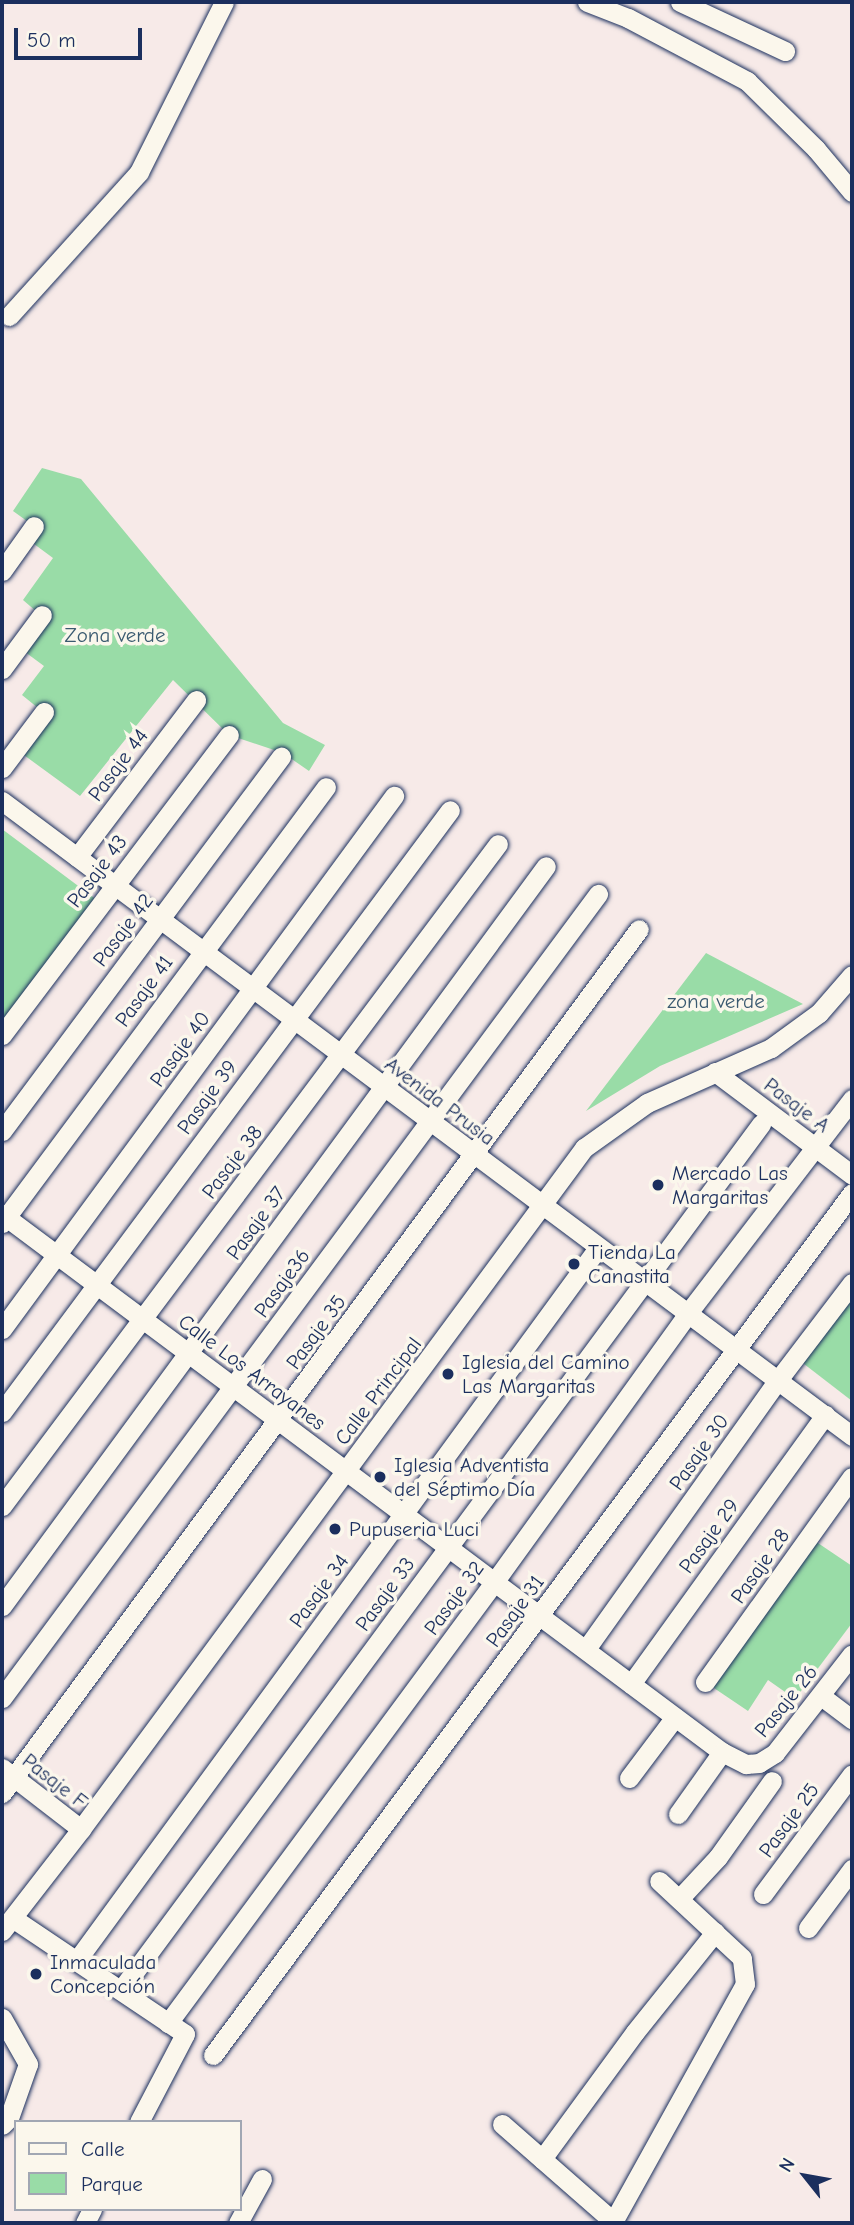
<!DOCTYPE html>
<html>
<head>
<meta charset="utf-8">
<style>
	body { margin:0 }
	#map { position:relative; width:854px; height:2225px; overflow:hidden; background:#f7eae8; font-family:"Comic Neue",sans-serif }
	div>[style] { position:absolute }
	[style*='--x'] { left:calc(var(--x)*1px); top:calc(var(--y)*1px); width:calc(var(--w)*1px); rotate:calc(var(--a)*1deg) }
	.green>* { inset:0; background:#99dca7 }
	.roads { filter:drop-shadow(0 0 2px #1b2f5e) drop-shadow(0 0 2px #1b2f5e) }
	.minor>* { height:19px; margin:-9.5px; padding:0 9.5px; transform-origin:9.5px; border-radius:9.5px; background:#fbf7ec }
	.dots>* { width:19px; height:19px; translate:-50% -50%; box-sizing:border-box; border:4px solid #fbf7ec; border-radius:50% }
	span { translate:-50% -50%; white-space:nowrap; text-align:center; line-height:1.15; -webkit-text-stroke:7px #fbf7ec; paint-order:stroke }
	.park-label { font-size:21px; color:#3a5a70 }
	.street-label { font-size:21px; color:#1b2f5e }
	.poi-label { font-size:21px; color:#1b2f5e }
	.left { translate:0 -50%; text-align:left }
	.frame { position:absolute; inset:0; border:4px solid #1b2f5e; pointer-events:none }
	.legend { position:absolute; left:14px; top:2120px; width:228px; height:91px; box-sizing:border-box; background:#fbf7ec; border:2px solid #a1a7b3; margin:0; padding:9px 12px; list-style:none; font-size:21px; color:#1b2f5e }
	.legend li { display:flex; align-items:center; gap:14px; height:35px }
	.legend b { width:35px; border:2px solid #a1a7b3 }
	.north { position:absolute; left:770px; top:2141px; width:70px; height:70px; -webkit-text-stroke:5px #fbf7ec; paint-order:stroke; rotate:301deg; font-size:19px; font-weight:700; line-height:28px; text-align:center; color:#1b2f5e }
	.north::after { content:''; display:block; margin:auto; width:24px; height:32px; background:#1b2f5e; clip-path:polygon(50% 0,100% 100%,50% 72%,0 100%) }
	.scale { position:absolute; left:14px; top:28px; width:128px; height:32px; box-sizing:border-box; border:4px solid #1b2f5e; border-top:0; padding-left:9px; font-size:21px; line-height:24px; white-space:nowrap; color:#1b2f5e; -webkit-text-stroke:5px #fbf7ec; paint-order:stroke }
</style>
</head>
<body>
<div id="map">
	<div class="green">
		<i style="clip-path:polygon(42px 468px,81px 479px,283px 723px,325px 745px,309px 771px,283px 753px,229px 735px,173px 680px,80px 796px,17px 750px,43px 712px,22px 695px,44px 666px,21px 649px,44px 618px,23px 600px,53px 558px,30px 541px,38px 529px,13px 511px)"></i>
		<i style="clip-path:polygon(2px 829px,97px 900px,2px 1028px)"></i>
		<i style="clip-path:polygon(706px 953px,803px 1004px,660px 1066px,586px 1111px)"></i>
		<i style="clip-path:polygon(852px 1283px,852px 1401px,795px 1357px)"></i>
		<i style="clip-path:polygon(809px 1537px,852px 1566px,852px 1623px,795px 1699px,768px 1680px,748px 1711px,705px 1682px)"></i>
	</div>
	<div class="roads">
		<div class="minor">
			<i style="--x:587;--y:2;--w:44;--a:21.3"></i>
			<i style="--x:628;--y:18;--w:135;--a:27.9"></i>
			<i style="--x:747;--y:81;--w:97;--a:44.6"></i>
			<i style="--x:816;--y:149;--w:56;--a:50.1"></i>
			<i style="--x:680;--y:2;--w:116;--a:25"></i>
			<i style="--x:9;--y:316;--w:194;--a:-47.9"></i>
			<i style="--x:139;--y:172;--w:190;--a:-63.4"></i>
			<i style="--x:2;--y:571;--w:55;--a:-54.6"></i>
			<i style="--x:2;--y:669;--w:67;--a:-53.5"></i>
			<i style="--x:2;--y:768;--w:70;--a:-53.1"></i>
			<i style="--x:2;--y:801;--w:1061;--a:36.76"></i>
			<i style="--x:77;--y:857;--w:197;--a:-52.8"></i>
			<i style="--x:2;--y:1035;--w:376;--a:-52.9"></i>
			<i style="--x:715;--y:1072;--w:171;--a:36.9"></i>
			<i style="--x:2;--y:1131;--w:467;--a:-53.3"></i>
			<i style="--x:2;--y:1214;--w:899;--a:36.77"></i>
			<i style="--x:722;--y:1752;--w:27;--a:27"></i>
			<i style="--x:746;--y:1764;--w:13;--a:-4"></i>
			<i style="--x:759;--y:1763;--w:19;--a:-32"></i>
			<i style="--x:775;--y:1753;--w:125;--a:-52.1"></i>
			<i style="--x:2;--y:1223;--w:543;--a:-53.38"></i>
			<i style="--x:2;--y:1329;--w:662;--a:-53.67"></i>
			<i style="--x:2;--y:1412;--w:750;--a:-53.34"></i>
			<i style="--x:2;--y:1506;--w:827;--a:-53.16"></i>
			<i style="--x:2;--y:1606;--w:918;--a:-53.68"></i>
			<i style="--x:586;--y:1649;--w:330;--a:-54.5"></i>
			<i style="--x:778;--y:1380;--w:122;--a:-52.7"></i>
			<i style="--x:705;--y:1682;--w:252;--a:-54.4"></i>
			<i style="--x:631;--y:1684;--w:332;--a:-54.2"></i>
			<i style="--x:821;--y:1696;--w:39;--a:37"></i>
			<i style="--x:2;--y:1698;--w:1001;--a:-53.45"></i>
			<i style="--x:2;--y:1768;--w:100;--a:37.7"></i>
			<i style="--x:629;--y:1778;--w:76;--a:-53"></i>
			<i style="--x:2;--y:1793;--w:1073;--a:-53.6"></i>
			<i style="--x:678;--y:1814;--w:76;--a:-54.6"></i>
			<i style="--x:763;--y:1894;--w:149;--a:-53.4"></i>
			<i style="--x:679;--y:1899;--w:57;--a:-47.1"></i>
			<i style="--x:718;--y:1857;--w:93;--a:-54.6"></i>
			<i style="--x:14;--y:1919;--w:206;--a:33.9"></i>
			<i style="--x:185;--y:2034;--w:99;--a:117.6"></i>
			<i style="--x:808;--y:1928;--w:74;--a:-53.3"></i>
			<i style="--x:2;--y:1931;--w:129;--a:-52.2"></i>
			<i style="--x:81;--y:1829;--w:847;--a:-53.55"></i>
			<i style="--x:584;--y:1148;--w:77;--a:-35.5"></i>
			<i style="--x:647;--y:1103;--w:136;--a:-23.9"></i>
			<i style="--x:771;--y:1048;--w:59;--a:-36.1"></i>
			<i style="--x:819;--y:1013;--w:50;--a:-49"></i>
			<i style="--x:77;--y:1960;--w:882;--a:-53.81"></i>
			<i style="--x:121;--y:1990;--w:1077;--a:-53.53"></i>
			<i style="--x:2;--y:2018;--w:53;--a:60.5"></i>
			<i style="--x:28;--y:2064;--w:57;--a:109.4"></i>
			<i style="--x:9;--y:2118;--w:10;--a:135"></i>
			<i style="--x:168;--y:2023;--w:550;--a:-53.51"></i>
			<i style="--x:495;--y:1581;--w:330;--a:-54.2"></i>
			<i style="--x:688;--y:1313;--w:270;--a:-52.5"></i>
			<i style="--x:213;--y:2055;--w:1073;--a:-53.45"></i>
			<i style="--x:502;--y:2124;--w:150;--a:41.2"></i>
			<i style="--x:542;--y:2159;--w:157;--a:-53.8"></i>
			<i style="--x:635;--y:2032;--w:128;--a:-51.3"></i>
			<i style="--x:613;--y:2222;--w:272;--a:-61"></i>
			<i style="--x:745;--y:1984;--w:26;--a:-97"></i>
			<i style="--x:742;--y:1958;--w:113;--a:-137.1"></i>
			<i style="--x:85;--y:2223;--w:16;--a:-63"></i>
			<i style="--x:238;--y:2223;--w:50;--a:-61.4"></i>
		</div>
	</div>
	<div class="dots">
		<i style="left:658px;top:1185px;background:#1b2f5e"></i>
		<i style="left:574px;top:1264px;background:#1b2f5e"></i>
		<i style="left:448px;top:1374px;background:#1b2f5e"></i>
		<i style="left:380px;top:1477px;background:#1b2f5e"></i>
		<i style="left:335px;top:1529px;background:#1b2f5e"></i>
		<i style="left:36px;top:1974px;background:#1b2f5e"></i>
	</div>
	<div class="park-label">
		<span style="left:115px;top:635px">Zona verde</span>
		<span style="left:716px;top:1001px">zona verde</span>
	</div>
	<div class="street-label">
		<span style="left:118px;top:765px;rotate:-53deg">Pasaje 44</span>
		<span style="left:97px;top:871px;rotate:-53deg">Pasaje 43</span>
		<span style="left:123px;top:930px;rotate:-53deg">Pasaje 42</span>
		<span style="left:144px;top:991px;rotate:-54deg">Pasaje 41</span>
		<span style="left:180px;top:1049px;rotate:-54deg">Pasaje 40</span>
		<span style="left:207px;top:1097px;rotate:-54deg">Pasaje 39</span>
		<span style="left:440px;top:1101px;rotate:37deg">Avenida Prusia</span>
		<span style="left:797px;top:1105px;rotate:37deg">Pasaje A</span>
		<span style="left:232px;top:1162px;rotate:-53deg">Pasaje 38</span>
		<span style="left:256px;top:1223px;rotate:-54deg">Pasaje 37</span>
		<span style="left:282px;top:1283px;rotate:-54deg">Pasaje36</span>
		<span style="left:316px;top:1332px;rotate:-54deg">Pasaje 35</span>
		<span style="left:252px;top:1372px;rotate:37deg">Calle Los Arrayanes</span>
		<span style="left:378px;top:1391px;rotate:-53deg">Calle Principal</span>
		<span style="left:699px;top:1452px;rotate:-55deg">Pasaje 30</span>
		<span style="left:709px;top:1536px;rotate:-54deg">Pasaje 29</span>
		<span style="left:760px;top:1566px;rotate:-55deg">Pasaje 28</span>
		<span style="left:319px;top:1591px;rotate:-54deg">Pasaje 34</span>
		<span style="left:385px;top:1594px;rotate:-54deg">Pasaje 33</span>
		<span style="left:454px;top:1598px;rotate:-54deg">Pasaje 32</span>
		<span style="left:515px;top:1611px;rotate:-54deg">Pasaje 31</span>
		<span style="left:786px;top:1701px;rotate:-51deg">Pasaje 26</span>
		<span style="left:55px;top:1781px;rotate:38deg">Pasaje F</span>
		<span style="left:789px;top:1820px;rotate:-54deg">Pasaje 25</span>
	</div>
	<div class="poi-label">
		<span class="left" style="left:672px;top:1185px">Mercado Las<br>Margaritas</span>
		<span class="left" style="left:588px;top:1264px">Tienda La<br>Canastita</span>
		<span class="left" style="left:462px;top:1374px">Iglesia del Camino<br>Las Margaritas</span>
		<span class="left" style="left:394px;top:1477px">Iglesia Adventista<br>del Séptimo Día</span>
		<span class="left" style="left:349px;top:1529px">Pupuseria Luci</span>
		<span class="left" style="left:50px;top:1974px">Inmaculada<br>Concepción</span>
	</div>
	<div class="frame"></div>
	<ul class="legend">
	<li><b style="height:9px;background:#fbf7ec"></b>Calle</li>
	<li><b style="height:19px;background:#99dca7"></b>Parque</li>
	</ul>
	<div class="north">N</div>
	<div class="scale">50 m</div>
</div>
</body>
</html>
